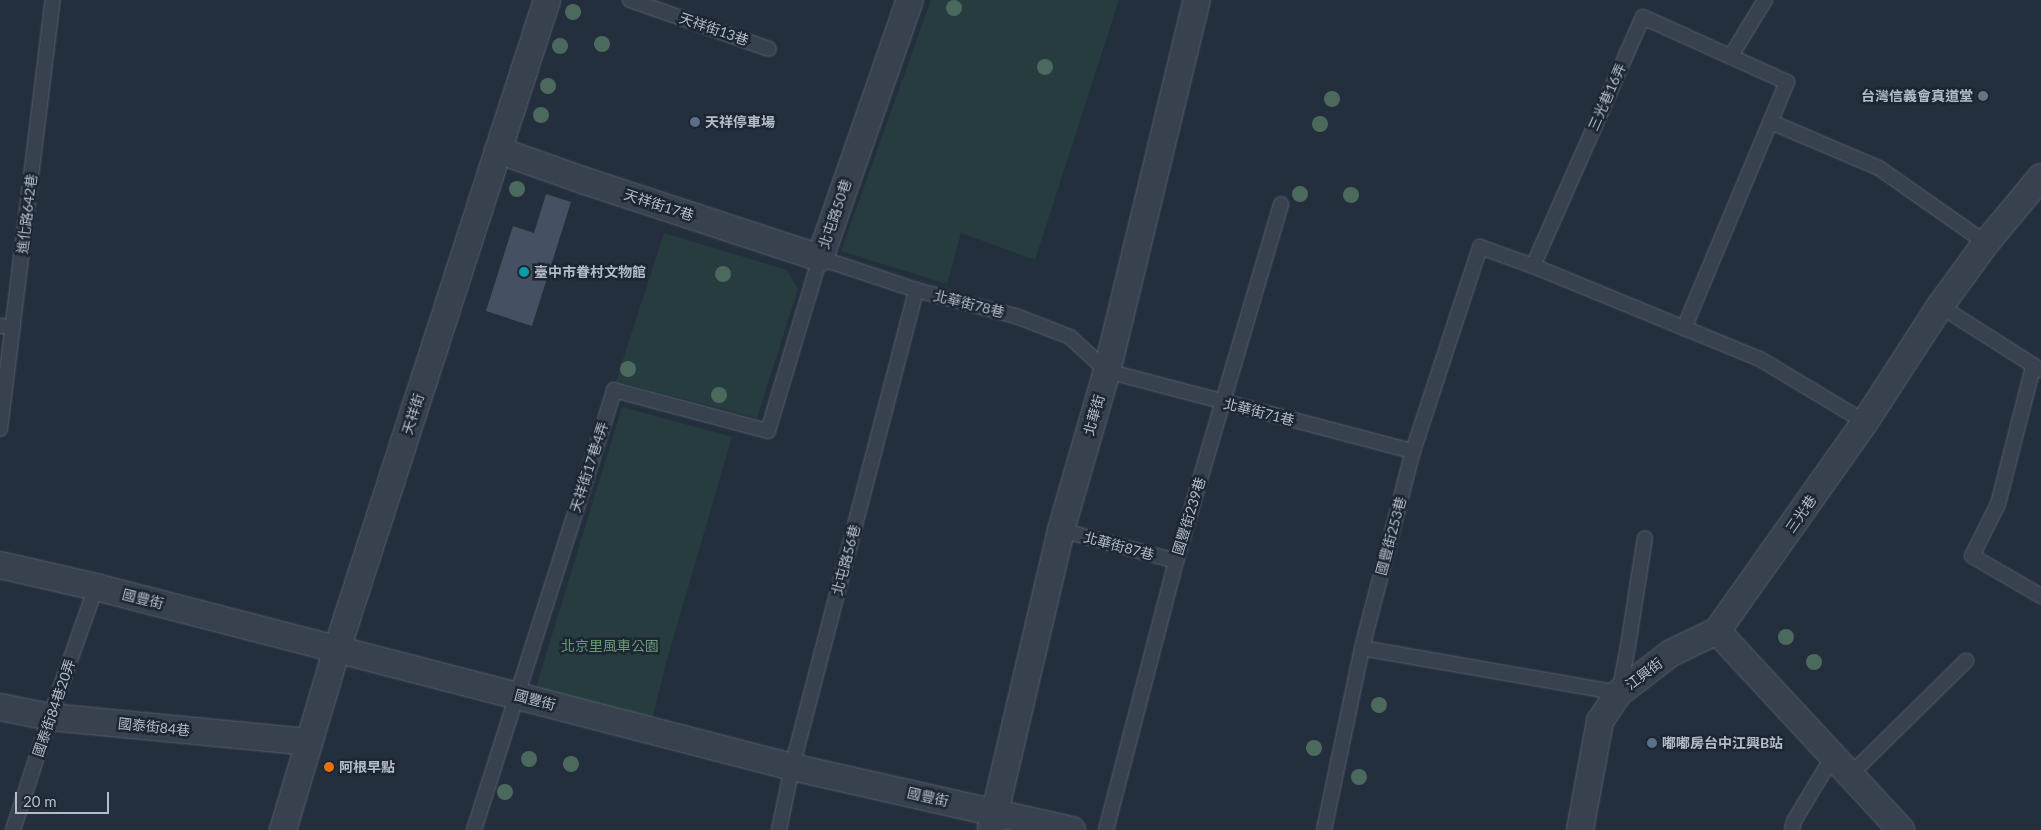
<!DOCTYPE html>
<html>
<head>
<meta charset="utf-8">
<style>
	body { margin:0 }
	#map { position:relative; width:2041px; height:830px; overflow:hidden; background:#242f3e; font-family:Lato,"Noto Sans TC",sans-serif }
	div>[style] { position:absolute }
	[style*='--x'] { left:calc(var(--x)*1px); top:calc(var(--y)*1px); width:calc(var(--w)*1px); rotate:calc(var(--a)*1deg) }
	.green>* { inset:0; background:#263c3f }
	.building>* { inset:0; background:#455162 }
	.roads { filter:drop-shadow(0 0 1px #565f6c) drop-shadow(0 0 1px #565f6c) }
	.lane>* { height:14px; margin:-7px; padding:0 7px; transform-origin:7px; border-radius:7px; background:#38414e }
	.street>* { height:26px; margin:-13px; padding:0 13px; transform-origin:13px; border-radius:13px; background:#38414e }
	.trees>* { width:16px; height:16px; margin:-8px; border-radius:50%; background:#4b6a5d }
	.dots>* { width:14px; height:14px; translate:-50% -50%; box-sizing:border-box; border:2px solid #1d2633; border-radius:50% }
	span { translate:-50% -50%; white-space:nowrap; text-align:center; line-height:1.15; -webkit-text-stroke:5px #1d2633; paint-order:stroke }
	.street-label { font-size:14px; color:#b4bcc9 }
	.poi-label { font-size:14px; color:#b4bcc9; font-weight:700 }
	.right { translate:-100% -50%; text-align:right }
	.left { translate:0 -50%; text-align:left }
	.park-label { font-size:14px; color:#6b9a76 }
	.scale { position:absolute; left:15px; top:792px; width:94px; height:22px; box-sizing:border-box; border:2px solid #b4bcc9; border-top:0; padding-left:6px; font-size:15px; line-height:18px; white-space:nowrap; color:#b4bcc9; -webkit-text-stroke:4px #1d2633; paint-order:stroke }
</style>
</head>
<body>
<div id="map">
	<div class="green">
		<i style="clip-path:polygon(931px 0,1119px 0,1035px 260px,961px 233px,947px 284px,841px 251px)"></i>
		<i style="clip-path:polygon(664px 233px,787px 270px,798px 289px,757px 418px,616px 381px)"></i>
		<i style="clip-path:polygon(622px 407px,732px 437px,666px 663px,652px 720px,536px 687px)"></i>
	</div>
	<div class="building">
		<i style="clip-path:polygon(546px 194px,571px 202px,532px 326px,486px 311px,513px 226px,534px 233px)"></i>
	</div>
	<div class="roads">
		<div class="lane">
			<i style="--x:630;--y:0;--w:147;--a:19.4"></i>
			<i style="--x:1731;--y:56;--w:66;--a:-58.7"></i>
			<i style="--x:1771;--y:122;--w:117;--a:23.1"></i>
			<i style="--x:1879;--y:168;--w:131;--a:35"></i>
			<i style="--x:1533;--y:266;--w:272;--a:-66.2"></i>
			<i style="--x:1643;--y:17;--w:158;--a:24.3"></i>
			<i style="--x:1787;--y:82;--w:267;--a:112.7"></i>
			<i style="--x:1940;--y:306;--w:120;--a:32.4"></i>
			<i style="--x:0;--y:326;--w:13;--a:4"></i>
			<i style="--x:2033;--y:367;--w:141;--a:104.3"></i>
			<i style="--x:1998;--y:504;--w:58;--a:116.6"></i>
			<i style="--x:1972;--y:556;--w:80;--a:30.1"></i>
			<i style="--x:0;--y:429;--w:432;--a:-83"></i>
			<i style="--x:1061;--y:530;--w:119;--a:15.1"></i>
			<i style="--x:1362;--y:648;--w:261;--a:9.9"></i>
			<i style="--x:1619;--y:693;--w:48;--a:-79.2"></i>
			<i style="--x:1628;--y:646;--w:109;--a:-81.1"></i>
			<i style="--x:1850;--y:775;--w:163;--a:-44.5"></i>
			<i style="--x:13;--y:830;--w:119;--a:-71.9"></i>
			<i style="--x:50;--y:717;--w:138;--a:-70.5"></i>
			<i style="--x:474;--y:830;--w:462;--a:-72.3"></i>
			<i style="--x:614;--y:390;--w:159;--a:14.9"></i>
			<i style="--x:768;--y:431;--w:181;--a:-73.3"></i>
			<i style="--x:820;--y:258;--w:101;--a:18.4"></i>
			<i style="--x:916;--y:290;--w:103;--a:14.6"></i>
			<i style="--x:1016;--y:316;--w:58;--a:21.3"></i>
			<i style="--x:1070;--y:337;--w:50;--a:42.6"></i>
			<i style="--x:1107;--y:371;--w:316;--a:14.7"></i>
			<i style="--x:779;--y:830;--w:64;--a:-78.3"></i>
			<i style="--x:792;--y:767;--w:493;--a:-75.4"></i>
			<i style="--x:1106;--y:830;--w:278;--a:-75.4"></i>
			<i style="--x:1176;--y:561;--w:372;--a:-73.6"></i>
			<i style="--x:1324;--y:830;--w:186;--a:-78.2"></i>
			<i style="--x:1362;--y:648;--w:203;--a:-75.5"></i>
			<i style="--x:1413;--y:451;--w:215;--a:-71.8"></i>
			<i style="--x:1480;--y:247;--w:56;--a:19.7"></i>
			<i style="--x:1533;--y:266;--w:245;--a:22.3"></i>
			<i style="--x:1760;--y:359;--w:122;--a:31"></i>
			<i style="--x:1792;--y:830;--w:9;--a:-77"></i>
			<i style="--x:1794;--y:821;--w:76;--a:-59"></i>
		</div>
		<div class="street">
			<i style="--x:498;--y:150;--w:92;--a:19.6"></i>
			<i style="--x:585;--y:181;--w:247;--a:18.1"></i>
			<i style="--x:820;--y:258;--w:273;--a:-70.8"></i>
			<i style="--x:0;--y:565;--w:98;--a:12.9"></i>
			<i style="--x:96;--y:587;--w:719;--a:14.5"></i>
			<i style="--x:792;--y:767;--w:287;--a:12.7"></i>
			<i style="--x:1717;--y:631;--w:256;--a:-54.7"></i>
			<i style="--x:1865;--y:422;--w:138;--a:-57.1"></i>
			<i style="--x:1940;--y:306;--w:78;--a:-53.9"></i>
			<i style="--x:1986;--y:243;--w:86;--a:-50.2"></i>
			<i style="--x:1717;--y:631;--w:271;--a:47.2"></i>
			<i style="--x:0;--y:707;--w:51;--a:11.3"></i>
			<i style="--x:50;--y:717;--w:259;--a:5.5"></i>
			<i style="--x:991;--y:829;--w:307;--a:-76.8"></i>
			<i style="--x:1061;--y:530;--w:166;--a:-73.9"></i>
			<i style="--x:1107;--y:371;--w:382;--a:-76.4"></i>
			<i style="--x:283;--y:830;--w:189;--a:-73.4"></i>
			<i style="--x:337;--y:649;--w:682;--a:-72.07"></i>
			<i style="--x:1580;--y:830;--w:111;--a:-79.6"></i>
			<i style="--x:1600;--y:721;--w:34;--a:-56"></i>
			<i style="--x:1619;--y:693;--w:66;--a:-37.6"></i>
			<i style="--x:1671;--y:653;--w:51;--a:-25.6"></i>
		</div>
	</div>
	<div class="trees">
		<i style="left:954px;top:8px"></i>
		<i style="left:573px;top:12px"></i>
		<i style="left:602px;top:44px"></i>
		<i style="left:560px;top:46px"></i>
		<i style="left:1045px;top:67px"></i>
		<i style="left:548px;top:86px"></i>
		<i style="left:1332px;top:99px"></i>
		<i style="left:541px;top:115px"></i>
		<i style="left:1320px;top:124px"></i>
		<i style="left:517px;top:189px"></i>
		<i style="left:1300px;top:194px"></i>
		<i style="left:1351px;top:195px"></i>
		<i style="left:723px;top:274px"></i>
		<i style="left:628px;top:369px"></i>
		<i style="left:719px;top:395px"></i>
		<i style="left:1786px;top:637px"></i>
		<i style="left:1814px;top:662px"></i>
		<i style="left:1379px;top:705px"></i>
		<i style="left:1314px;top:748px"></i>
		<i style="left:529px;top:759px"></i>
		<i style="left:571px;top:764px"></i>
		<i style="left:1359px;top:777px"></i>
		<i style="left:505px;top:792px"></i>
	</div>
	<div class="dots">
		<i style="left:1983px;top:96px;background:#6b7280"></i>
		<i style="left:695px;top:122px;background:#5c6f8a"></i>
		<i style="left:524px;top:272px;background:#0f9aa8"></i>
		<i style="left:1652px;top:743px;background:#5c6f8a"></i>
		<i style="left:329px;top:767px;background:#e8710a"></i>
	</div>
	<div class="street-label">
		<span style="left:714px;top:29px;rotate:19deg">天祥街13巷</span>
		<span style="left:1607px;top:97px;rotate:-66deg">三光巷16弄</span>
		<span style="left:659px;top:205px;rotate:18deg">天祥街17巷</span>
		<span style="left:27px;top:214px;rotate:-83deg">進化路642巷</span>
		<span style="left:835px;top:214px;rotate:-71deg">北屯路50巷</span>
		<span style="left:969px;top:304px;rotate:14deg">北華街78巷</span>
		<span style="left:1259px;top:412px;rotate:14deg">北華街71巷</span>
		<span style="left:413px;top:414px;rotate:-72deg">天祥街</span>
		<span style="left:1094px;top:415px;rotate:-74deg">北華街</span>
		<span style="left:589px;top:467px;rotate:-72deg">天祥街17巷4弄</span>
		<span style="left:1801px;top:514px;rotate:-55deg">三光巷</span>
		<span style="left:1189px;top:516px;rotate:-73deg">國豐街239巷</span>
		<span style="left:1391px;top:536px;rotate:-75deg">國豐街253巷</span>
		<span style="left:1119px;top:546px;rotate:15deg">北華街87巷</span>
		<span style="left:846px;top:560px;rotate:-75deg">北屯路56巷</span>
		<span style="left:143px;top:599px;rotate:14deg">國豐街</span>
		<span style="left:1644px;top:674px;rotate:-37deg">江興街</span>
		<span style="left:535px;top:700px;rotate:15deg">國豐街</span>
		<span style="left:54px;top:708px;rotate:-71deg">國泰街84巷20弄</span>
		<span style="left:154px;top:727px;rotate:6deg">國泰街84巷</span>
		<span style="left:928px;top:797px;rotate:13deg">國豐街</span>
	</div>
	<div class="poi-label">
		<span class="right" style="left:1973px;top:96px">台灣信義會真道堂</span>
		<span class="left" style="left:705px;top:122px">天祥停車場</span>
		<span class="left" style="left:534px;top:272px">臺中市眷村文物館</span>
		<span class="left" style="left:1662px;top:743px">嘟嘟房台中江興B站</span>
		<span class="left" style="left:339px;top:767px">阿根早點</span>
	</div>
	<div class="park-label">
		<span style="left:610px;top:646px">北京里風車公園</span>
	</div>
	<div class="scale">20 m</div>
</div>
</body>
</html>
